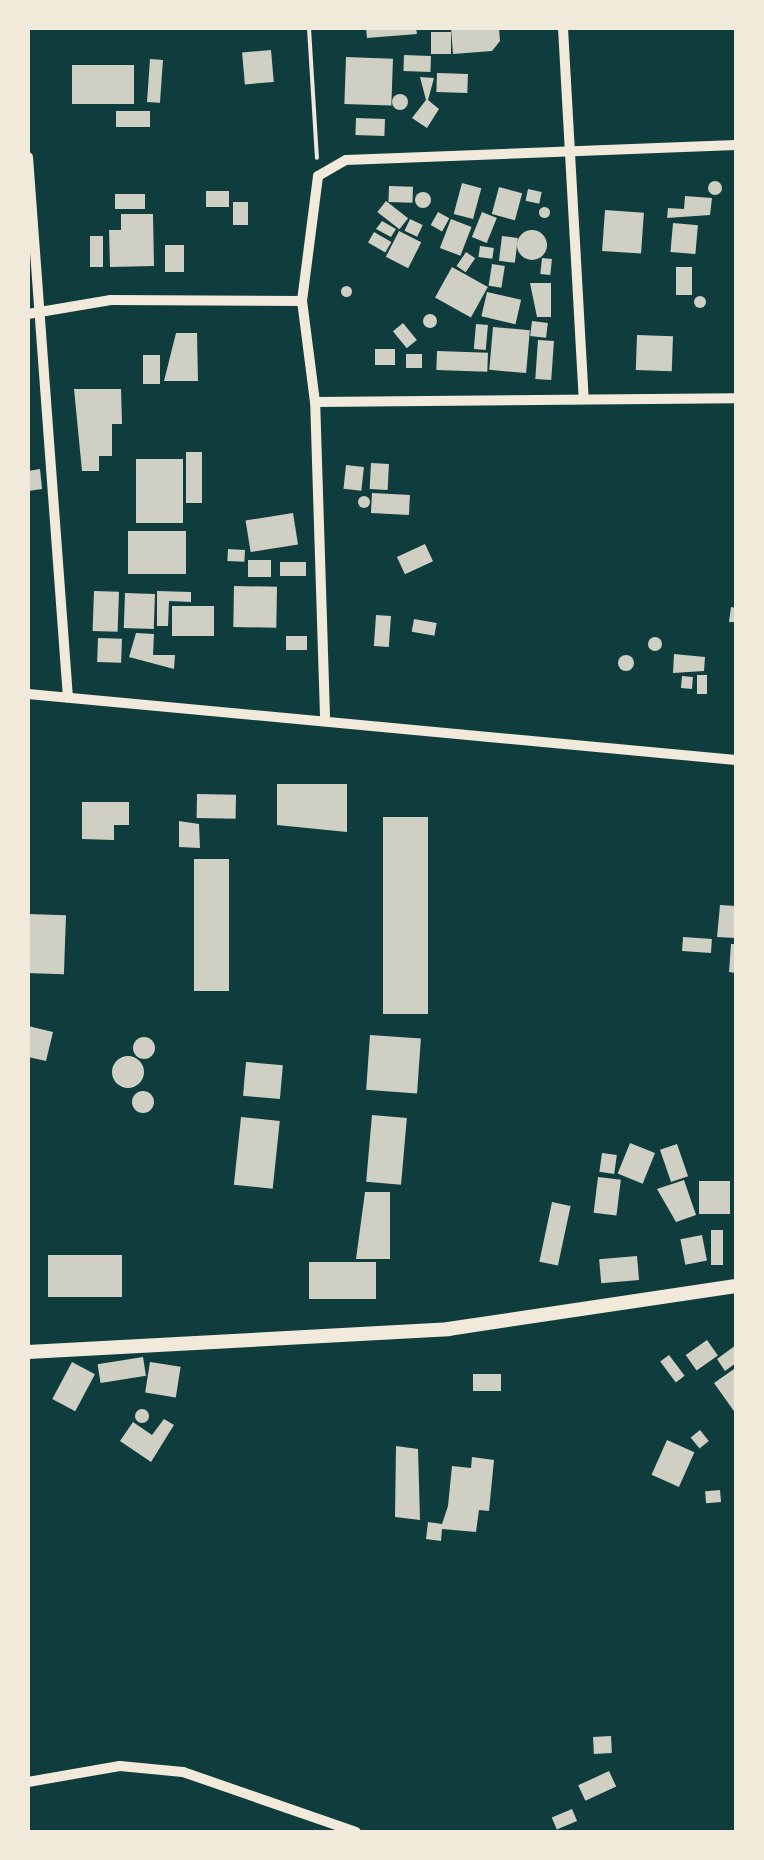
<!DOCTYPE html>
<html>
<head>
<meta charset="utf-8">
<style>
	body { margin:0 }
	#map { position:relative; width:764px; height:1860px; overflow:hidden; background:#0f3d3e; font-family:Mulish,sans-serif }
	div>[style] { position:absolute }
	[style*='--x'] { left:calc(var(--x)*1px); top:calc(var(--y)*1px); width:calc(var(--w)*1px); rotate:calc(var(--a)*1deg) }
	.building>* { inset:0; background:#cfcfc3; transform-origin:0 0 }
	.round { border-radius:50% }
	.path>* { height:4px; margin:-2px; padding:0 2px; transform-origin:2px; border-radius:2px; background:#f1e9da }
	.minor>* { height:10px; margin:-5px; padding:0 5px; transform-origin:5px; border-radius:5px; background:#f1e9da }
	.secondary>* { height:14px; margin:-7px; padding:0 7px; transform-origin:7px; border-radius:7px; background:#f1e9da }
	span { translate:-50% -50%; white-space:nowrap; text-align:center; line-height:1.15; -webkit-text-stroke:8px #f1e9da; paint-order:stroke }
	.frame { position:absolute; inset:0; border:30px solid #f1e9da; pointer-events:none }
</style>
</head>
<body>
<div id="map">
	<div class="building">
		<i style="clip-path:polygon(366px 28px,416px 28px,417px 34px,367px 38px)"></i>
		<i style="clip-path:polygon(451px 28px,499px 28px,500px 41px,492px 51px,453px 54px)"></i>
		<i style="left:431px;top:32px;width:20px;height:22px"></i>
		<i style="left:271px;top:50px;width:32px;height:29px;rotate:85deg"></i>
		<i style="left:404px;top:55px;width:27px;height:16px;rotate:2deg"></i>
		<i style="left:346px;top:57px;width:47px;height:47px;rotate:2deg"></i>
		<i style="left:150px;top:59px;width:13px;height:43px;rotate:4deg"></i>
		<i style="left:134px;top:65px;width:39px;height:62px;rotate:90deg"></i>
		<i style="left:437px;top:73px;width:31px;height:19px;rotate:2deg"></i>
		<i style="clip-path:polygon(420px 77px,434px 78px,428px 100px,439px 109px,427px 128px,412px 118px,426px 100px)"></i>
		<i class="round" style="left:392px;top:94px;width:16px;height:16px"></i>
		<i style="left:116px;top:111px;width:34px;height:16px"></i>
		<i style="left:356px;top:118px;width:29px;height:17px;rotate:2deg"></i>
		<i class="round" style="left:708px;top:181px;width:14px;height:14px"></i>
		<i style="left:462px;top:183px;width:20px;height:32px;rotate:15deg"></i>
		<i style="left:389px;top:186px;width:24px;height:16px;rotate:2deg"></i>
		<i style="left:499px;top:187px;width:24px;height:28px;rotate:15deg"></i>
		<i style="left:528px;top:189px;width:14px;height:12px;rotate:12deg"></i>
		<i style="left:206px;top:191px;width:23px;height:16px"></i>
		<i class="round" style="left:415px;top:192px;width:16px;height:16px"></i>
		<i style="left:145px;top:194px;width:15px;height:30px;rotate:90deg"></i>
		<i style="clip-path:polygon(685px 196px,712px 198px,710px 215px,667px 218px,668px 208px,684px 209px)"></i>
		<i style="left:386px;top:201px;width:28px;height:14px;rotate:38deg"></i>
		<i style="left:233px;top:202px;width:15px;height:23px"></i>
		<i class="round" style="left:538.5px;top:206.5px;width:11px;height:11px"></i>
		<i style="left:605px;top:210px;width:39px;height:41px;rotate:4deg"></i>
		<i style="left:438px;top:212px;width:13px;height:15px;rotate:29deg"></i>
		<i style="left:482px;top:212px;width:16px;height:27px;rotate:22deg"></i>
		<i style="clip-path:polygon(121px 214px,153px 214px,154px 266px,110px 267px,109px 230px,121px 230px)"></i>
		<i style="left:410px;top:219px;width:14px;height:13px;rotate:25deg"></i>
		<i style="left:451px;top:219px;width:22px;height:31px;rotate:21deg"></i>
		<i style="clip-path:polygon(382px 221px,396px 229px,391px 237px,376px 229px)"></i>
		<i style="left:673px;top:223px;width:25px;height:29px;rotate:5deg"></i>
		<i class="round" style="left:517px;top:230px;width:30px;height:30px"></i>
		<i style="left:399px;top:231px;width:25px;height:29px;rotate:27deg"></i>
		<i style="left:374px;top:232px;width:20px;height:12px;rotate:30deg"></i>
		<i style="left:90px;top:236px;width:13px;height:31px"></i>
		<i style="left:502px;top:236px;width:16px;height:25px;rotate:7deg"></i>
		<i style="left:165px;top:245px;width:19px;height:27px"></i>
		<i style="left:480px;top:246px;width:14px;height:11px;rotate:8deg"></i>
		<i style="left:466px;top:252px;width:11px;height:17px;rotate:34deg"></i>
		<i style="left:542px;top:258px;width:10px;height:16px;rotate:6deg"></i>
		<i style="left:492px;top:264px;width:13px;height:22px;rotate:9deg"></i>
		<i style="left:452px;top:267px;width:41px;height:35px;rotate:29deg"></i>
		<i style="left:676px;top:267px;width:16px;height:28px"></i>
		<i style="clip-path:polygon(530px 283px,551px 283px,551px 317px,537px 317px)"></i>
		<i class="round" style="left:340.5px;top:285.5px;width:11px;height:11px"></i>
		<i style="left:487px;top:292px;width:35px;height:25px;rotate:13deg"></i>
		<i class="round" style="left:694px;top:296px;width:12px;height:12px"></i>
		<i class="round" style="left:423px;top:314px;width:14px;height:14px"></i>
		<i style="left:532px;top:321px;width:16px;height:15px;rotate:7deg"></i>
		<i style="left:403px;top:323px;width:22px;height:13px;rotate:51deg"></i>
		<i style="left:476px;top:324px;width:12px;height:25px;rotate:5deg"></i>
		<i style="left:493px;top:327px;width:37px;height:43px;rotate:5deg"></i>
		<i style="clip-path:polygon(176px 333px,197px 333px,198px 381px,164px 381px)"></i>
		<i style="left:637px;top:335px;width:36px;height:35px;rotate:2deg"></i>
		<i style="left:538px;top:340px;width:16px;height:39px;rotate:4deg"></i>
		<i style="left:375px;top:349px;width:20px;height:16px"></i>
		<i style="left:437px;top:351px;width:51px;height:19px;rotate:2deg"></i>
		<i style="left:406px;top:354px;width:16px;height:14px"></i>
		<i style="left:143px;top:355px;width:17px;height:29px"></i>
		<i style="clip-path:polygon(74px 389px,121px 389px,122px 424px,112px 424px,112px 456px,99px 456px,99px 471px,82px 471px)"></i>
		<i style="left:186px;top:452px;width:16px;height:51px"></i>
		<i style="left:136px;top:459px;width:47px;height:64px"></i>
		<i style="left:371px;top:463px;width:18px;height:26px;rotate:3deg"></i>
		<i style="left:346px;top:465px;width:18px;height:24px;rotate:6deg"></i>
		<i style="clip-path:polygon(40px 469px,42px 489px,28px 491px,28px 471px)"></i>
		<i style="left:372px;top:493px;width:38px;height:20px;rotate:3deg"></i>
		<i class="round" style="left:358px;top:496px;width:12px;height:12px"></i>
		<i style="left:293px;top:513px;width:32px;height:48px;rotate:81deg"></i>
		<i style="left:128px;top:531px;width:58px;height:43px"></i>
		<i style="left:425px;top:544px;width:19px;height:31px;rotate:65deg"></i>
		<i style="left:228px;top:549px;width:17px;height:12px;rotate:3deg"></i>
		<i style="left:248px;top:560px;width:23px;height:17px"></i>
		<i style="left:280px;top:562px;width:26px;height:14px"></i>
		<i style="left:234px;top:586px;width:43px;height:41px;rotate:1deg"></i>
		<i style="left:94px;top:591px;width:25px;height:40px;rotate:2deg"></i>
		<i style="clip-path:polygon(157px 591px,191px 592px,191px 602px,169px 601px,168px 626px,157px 626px)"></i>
		<i style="left:125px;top:593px;width:30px;height:35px;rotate:2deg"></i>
		<i style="left:172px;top:606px;width:42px;height:30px"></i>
		<i style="clip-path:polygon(731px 607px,736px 608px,736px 622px,729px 622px)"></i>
		<i style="left:376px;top:615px;width:15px;height:31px;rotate:4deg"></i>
		<i style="left:414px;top:619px;width:23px;height:13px;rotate:10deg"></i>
		<i style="clip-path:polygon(136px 633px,154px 634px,153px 655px,175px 655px,174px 669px,129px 657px)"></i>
		<i style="left:286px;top:636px;width:21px;height:14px"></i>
		<i class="round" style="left:648px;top:637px;width:14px;height:14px"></i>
		<i style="left:98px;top:638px;width:24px;height:24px;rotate:2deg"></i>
		<i style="clip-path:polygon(674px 654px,705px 657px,704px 671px,673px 673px)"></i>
		<i class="round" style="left:618px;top:655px;width:16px;height:16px"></i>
		<i style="left:697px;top:675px;width:10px;height:19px"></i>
		<i style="left:682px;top:676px;width:11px;height:12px;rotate:5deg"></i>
		<i style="clip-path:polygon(277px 784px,347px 784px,347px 832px,277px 825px)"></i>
		<i style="left:197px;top:794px;width:39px;height:24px;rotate:1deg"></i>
		<i style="clip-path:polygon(82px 802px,129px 802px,129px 825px,114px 825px,114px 840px,82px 839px)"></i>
		<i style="left:383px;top:817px;width:45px;height:197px"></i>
		<i style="clip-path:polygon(179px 821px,199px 824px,200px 848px,179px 847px)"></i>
		<i style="left:194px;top:859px;width:35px;height:132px"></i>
		<i style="clip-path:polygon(720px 905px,736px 906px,736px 938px,717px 937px)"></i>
		<i style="left:28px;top:914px;width:38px;height:59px;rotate:2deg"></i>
		<i style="left:683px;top:937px;width:29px;height:14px;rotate:4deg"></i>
		<i style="clip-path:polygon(731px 944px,736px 944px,736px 973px,729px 972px)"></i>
		<i style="clip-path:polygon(28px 1026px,53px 1032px,46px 1061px,28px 1057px)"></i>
		<i style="left:370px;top:1035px;width:51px;height:55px;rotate:4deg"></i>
		<i class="round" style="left:133px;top:1037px;width:22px;height:22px"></i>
		<i class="round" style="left:112px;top:1056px;width:32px;height:32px"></i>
		<i style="left:246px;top:1062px;width:37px;height:34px;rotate:5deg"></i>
		<i class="round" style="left:132px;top:1091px;width:22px;height:22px"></i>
		<i style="left:372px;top:1115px;width:35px;height:67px;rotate:5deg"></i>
		<i style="left:241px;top:1117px;width:39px;height:68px;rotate:6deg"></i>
		<i style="left:630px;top:1143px;width:27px;height:33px;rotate:22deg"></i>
		<i style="left:677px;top:1144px;width:34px;height:18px;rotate:71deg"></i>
		<i style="left:602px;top:1153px;width:15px;height:19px;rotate:8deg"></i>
		<i style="left:598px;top:1177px;width:23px;height:36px;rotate:7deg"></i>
		<i style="clip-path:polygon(684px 1180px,696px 1215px,676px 1222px,657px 1189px)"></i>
		<i style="left:699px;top:1181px;width:31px;height:33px"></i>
		<i style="clip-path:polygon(365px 1192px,390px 1192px,390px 1259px,356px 1259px)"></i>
		<i style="left:552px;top:1202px;width:19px;height:61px;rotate:12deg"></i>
		<i style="left:711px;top:1230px;width:12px;height:35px"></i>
		<i style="left:702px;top:1235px;width:26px;height:22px;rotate:79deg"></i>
		<i style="left:48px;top:1255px;width:74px;height:42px"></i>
		<i style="left:637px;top:1256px;width:24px;height:38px;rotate:85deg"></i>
		<i style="left:376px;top:1262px;width:37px;height:67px;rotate:90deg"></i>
		<i style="left:707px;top:1340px;width:19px;height:26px;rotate:55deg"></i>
		<i style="clip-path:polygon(736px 1345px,736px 1363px,725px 1371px,717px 1359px)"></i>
		<i style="left:669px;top:1355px;width:26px;height:11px;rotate:53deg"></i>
		<i style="left:143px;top:1357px;width:19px;height:46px;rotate:81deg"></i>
		<i style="left:72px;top:1362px;width:26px;height:42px;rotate:28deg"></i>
		<i style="left:150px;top:1362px;width:31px;height:31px;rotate:9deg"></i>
		<i style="clip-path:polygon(734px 1369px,736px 1372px,736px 1414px,714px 1383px)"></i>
		<i style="left:501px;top:1374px;width:17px;height:28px;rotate:90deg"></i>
		<i class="round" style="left:135px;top:1409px;width:14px;height:14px"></i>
		<i style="clip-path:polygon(164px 1419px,174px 1425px,151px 1462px,120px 1441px,133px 1422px,152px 1435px)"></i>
		<i style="left:700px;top:1430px;width:14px;height:12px;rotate:51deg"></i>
		<i style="left:667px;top:1440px;width:30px;height:38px;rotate:24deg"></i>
		<i style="clip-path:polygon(396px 1446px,418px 1449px,420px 1520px,395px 1517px)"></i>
		<i style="clip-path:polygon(472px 1457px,494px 1460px,489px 1511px,479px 1510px,476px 1532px,442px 1529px,441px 1541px,426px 1539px,428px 1522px,442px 1524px,448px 1506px,452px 1466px,471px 1468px)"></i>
		<i style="left:720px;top:1490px;width:12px;height:15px;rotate:85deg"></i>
		<i style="left:611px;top:1736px;width:17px;height:18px;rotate:87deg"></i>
		<i style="left:609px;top:1771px;width:17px;height:34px;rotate:65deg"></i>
		<i style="left:572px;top:1809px;width:13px;height:22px;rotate:67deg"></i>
	</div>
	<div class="path">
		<i style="--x:309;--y:28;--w:130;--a:86.5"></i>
	</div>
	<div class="minor">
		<i style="--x:563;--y:28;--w:371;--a:86.8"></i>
		<i style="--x:28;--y:157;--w:542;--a:85.77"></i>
		<i style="--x:28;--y:314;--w:84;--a:-9.6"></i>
		<i style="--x:111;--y:300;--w:191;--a:0.3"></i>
		<i style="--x:315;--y:402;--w:421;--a:-0.5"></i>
		<i style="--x:28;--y:694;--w:711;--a:5.33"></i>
		<i style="--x:325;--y:716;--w:314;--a:-91.8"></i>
		<i style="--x:315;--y:402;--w:102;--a:-97.3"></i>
		<i style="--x:302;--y:301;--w:126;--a:-82.7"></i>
		<i style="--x:318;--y:176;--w:32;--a:-30"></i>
		<i style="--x:346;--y:160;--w:390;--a:-2.2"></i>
		<i style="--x:28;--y:1782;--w:93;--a:-9.9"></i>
		<i style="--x:120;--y:1766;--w:63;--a:5.4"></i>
		<i style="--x:183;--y:1772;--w:183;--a:19.1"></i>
	</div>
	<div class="secondary">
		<i style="--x:28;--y:1352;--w:421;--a:-3.1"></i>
		<i style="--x:448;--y:1329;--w:291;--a:-8.5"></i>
	</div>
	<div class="frame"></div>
</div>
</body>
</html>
